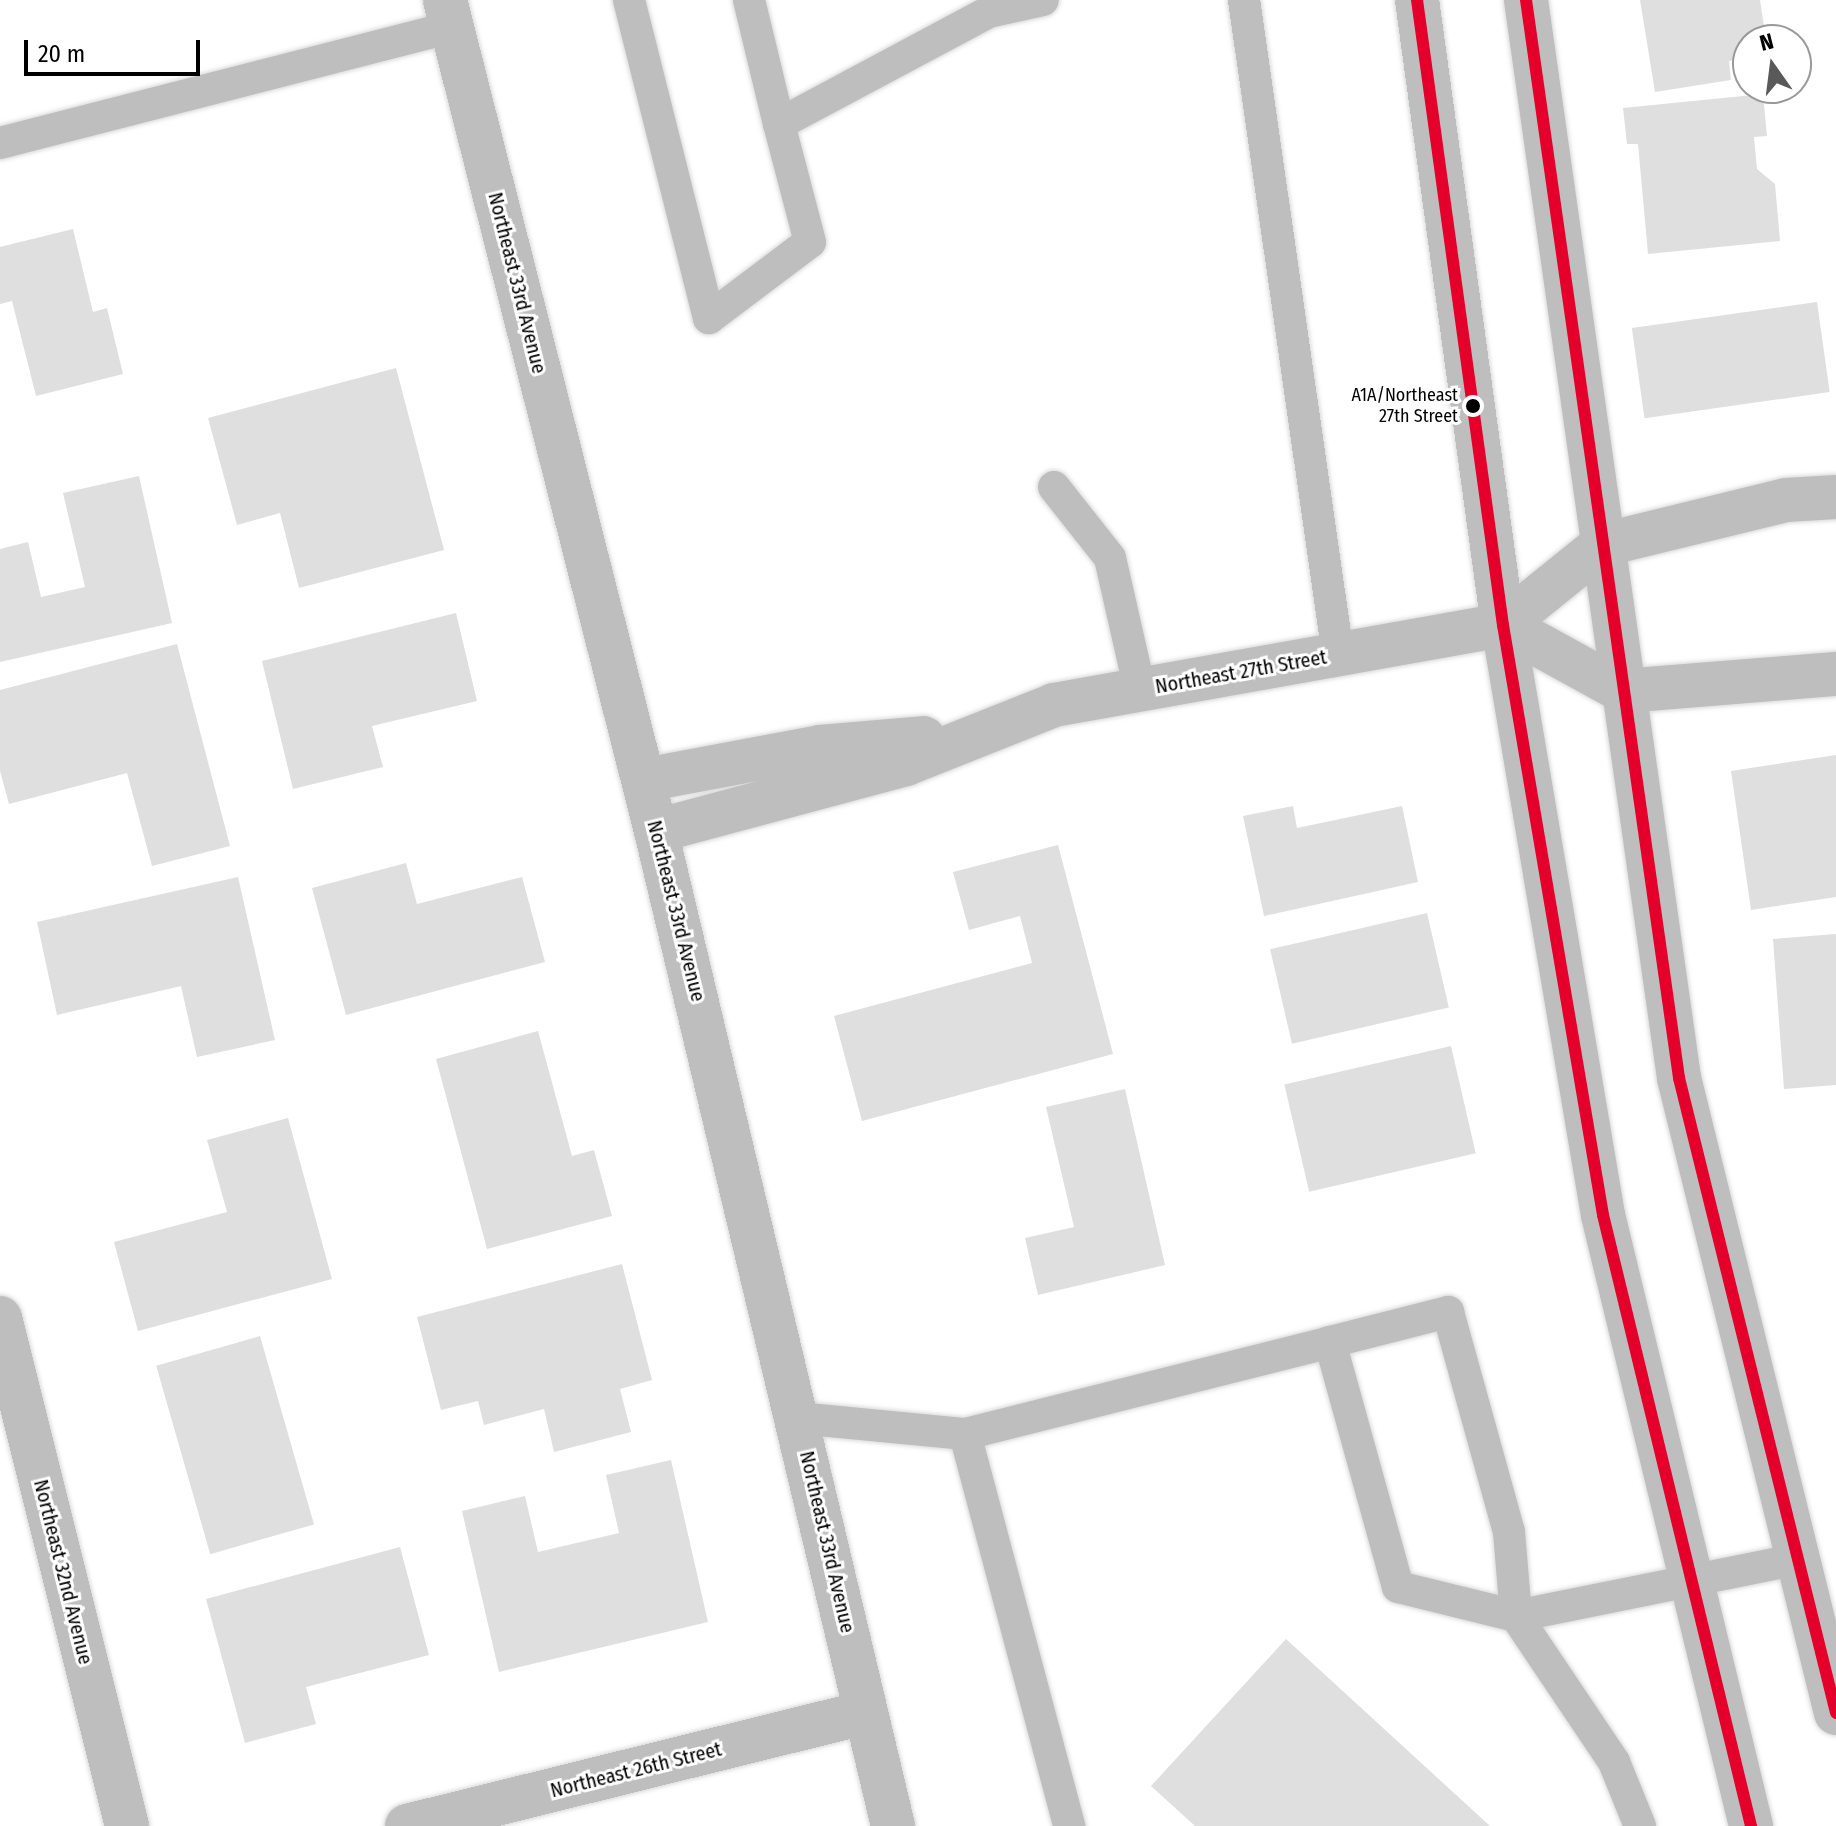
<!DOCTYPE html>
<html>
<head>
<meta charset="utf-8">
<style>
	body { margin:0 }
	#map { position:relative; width:1836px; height:1826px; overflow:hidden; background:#fff; font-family:"Fira Sans Condensed",sans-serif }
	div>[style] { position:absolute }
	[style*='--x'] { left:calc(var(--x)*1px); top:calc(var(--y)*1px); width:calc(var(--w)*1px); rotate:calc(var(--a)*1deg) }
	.building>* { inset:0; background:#dfdfdf; transform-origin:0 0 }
	.roads { filter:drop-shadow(0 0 2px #dbdbdb) drop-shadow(0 0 2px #dbdbdb) }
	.service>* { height:32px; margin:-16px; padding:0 16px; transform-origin:16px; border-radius:16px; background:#bebebe }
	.minor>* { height:44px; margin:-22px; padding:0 22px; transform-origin:22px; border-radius:22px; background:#bebebe }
	.primary>* { height:44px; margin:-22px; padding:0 22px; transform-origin:22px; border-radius:22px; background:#bebebe }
	.bus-1>* { height:12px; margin:-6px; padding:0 6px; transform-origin:6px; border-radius:6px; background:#e4002b }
	.dots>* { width:22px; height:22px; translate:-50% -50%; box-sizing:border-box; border:4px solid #fff; border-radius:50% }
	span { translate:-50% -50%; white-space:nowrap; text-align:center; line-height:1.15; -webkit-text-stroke:6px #fff; paint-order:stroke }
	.bus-label { font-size:18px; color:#000 }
	.right { translate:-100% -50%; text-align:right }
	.street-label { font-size:20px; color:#000 }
	.north { position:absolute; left:1732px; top:24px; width:80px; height:80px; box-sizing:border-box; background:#fff; border:2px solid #999; border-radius:50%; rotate:346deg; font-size:22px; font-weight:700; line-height:32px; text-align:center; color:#000 }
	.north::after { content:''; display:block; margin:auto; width:28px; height:36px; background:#595959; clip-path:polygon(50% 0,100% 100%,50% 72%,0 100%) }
	.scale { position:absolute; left:24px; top:40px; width:176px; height:36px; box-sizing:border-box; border:4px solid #000; border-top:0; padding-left:10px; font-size:24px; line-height:28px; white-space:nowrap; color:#000; -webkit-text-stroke:6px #fff; paint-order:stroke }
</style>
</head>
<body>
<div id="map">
	<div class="building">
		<i style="clip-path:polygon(1640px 0,1760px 0,1766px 40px,1748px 40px,1748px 58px,1729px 61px,1731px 80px,1655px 92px)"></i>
		<i style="clip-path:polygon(1763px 94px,1767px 136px,1754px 137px,1757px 169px,1775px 184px,1780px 241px,1648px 254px,1638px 144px,1627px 144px,1623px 108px)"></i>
		<i style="clip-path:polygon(73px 229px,93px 312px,107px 308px,123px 374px,36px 396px,12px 301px,0 304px,0 247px)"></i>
		<i style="left:1817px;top:302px;width:91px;height:187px;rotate:82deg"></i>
		<i style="clip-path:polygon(396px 368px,444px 550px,299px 588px,280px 513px,237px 525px,208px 418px)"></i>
		<i style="clip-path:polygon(139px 476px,172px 623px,0 662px,0 549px,28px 542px,41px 597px,85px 587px,63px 493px)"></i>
		<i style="clip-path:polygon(456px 613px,477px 701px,372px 726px,383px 767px,293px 789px,262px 661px)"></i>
		<i style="clip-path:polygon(177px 644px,230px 846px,152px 866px,127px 773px,9px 804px,0 771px,0 690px)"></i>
		<i style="clip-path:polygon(1836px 755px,1836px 897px,1751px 910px,1731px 771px)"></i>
		<i style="clip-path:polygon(1293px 806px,1297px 828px,1402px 806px,1418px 882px,1264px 916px,1243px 816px)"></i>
		<i style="clip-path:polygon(1058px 845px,1113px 1054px,862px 1121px,834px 1016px,1032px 963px,1020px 916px,969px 930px,953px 872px)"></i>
		<i style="clip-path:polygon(406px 863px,417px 904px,522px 877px,545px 962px,346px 1015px,312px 888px)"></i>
		<i style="clip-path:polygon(238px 877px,275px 1040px,197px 1057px,181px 986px,57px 1015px,37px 922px)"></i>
		<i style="left:1427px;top:913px;width:97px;height:161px;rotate:77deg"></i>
		<i style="clip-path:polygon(1836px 934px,1836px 1085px,1784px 1089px,1773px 939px)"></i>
		<i style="clip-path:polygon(538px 1031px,572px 1156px,594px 1150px,612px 1216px,487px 1249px,436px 1059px)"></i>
		<i style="left:1451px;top:1046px;width:110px;height:171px;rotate:77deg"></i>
		<i style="clip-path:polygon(1125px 1089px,1165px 1265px,1038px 1295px,1025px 1238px,1074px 1227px,1046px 1107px)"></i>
		<i style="clip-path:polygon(288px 1118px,332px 1279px,138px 1331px,114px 1242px,227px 1212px,207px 1140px)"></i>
		<i style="clip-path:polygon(622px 1264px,652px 1380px,620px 1389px,631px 1432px,554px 1452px,544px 1409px,484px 1425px,478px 1401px,441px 1410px,417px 1317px)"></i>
		<i style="left:260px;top:1336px;width:196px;height:108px;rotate:74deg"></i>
		<i style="clip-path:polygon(671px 1460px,708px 1622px,499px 1672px,462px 1511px,525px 1496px,538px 1552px,619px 1533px,606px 1475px)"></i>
		<i style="clip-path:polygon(400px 1547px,429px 1655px,306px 1687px,316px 1724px,245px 1743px,206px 1599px)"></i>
		<i style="clip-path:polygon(1286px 1639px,1490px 1826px,1195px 1826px,1151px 1786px)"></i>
	</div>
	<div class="roads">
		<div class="service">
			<i style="--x:629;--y:0;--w:328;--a:75.9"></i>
			<i style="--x:709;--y:318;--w:126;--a:-37"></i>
			<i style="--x:810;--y:242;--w:122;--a:-104.7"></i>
			<i style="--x:749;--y:0;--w:128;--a:76.4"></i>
			<i style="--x:779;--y:124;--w:238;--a:-28.1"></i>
			<i style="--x:989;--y:12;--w:55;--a:-12.5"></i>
			<i style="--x:1244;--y:0;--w:662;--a:81.83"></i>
			<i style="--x:0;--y:143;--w:467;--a:-14.4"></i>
			<i style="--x:1054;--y:487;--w:90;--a:51.7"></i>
			<i style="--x:1110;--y:558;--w:135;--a:77.2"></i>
			<i style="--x:1330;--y:1342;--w:122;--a:-14.3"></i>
			<i style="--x:1448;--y:1312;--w:228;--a:74.5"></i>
			<i style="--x:1509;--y:1532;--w:84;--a:85.2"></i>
			<i style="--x:1516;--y:1616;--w:176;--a:56.1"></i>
			<i style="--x:1614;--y:1762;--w:69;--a:67.9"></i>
			<i style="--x:798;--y:1418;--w:168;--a:5.5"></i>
			<i style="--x:965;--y:1434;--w:406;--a:75.1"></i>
			<i style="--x:965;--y:1434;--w:376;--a:-14.1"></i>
			<i style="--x:1330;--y:1342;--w:254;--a:74.5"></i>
			<i style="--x:1398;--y:1587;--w:122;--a:13.8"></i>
			<i style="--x:1516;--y:1616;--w:289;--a:-11.4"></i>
		</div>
		<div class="minor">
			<i style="--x:445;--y:0;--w:857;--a:75.75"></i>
			<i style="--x:656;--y:831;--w:1023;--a:76.6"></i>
			<i style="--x:1503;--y:625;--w:137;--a:28.8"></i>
			<i style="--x:1623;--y:691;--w:214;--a:-4.6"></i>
			<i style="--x:644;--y:780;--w:179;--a:-10.6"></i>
			<i style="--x:820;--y:747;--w:104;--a:-4.9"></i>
			<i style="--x:656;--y:831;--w:259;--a:-15"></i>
			<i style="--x:906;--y:764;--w:159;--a:-21.7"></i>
			<i style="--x:1054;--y:705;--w:456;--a:-10.1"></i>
			<i style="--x:1503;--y:625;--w:127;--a:-38.9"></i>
			<i style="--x:1602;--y:545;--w:189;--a:-13.7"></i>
			<i style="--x:1786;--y:500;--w:50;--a:-3.4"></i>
			<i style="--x:0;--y:1318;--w:524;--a:75.96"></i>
			<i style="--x:407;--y:1826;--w:472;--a:-13.9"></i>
		</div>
		<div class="primary">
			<i style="--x:1417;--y:0;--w:631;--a:82.17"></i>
			<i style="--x:1503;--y:625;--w:598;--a:80.38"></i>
			<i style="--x:1603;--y:1215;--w:629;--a:76.38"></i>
			<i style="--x:1526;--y:0;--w:1089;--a:81.92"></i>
			<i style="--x:1679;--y:1078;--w:654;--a:76.11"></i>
		</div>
	</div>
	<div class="bus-1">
		<i style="--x:1417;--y:0;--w:631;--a:82.17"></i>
		<i style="--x:1503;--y:625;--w:598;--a:80.38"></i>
		<i style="--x:1603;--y:1215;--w:629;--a:76.38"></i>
		<i style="--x:1526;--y:0;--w:1089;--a:81.92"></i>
		<i style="--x:1679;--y:1078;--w:654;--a:76.11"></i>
	</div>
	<div class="dots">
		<i style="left:1473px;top:406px;background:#000"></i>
	</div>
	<div class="bus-label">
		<span class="right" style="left:1458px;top:406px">A1A/Northeast<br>27th Street</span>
	</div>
	<div class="street-label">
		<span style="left:517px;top:283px;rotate:76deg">Northeast 33rd Avenue</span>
		<span style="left:1241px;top:672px;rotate:-10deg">Northeast 27th Street</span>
		<span style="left:676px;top:911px;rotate:76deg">Northeast 33rd Avenue</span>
		<span style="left:827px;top:1542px;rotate:77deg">Northeast 33rd Avenue</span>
		<span style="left:63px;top:1572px;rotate:76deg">Northeast 32nd Avenue</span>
		<span style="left:636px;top:1770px;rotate:-14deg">Northeast 26th Street</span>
	</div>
	<div class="north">N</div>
	<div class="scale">20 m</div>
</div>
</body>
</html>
